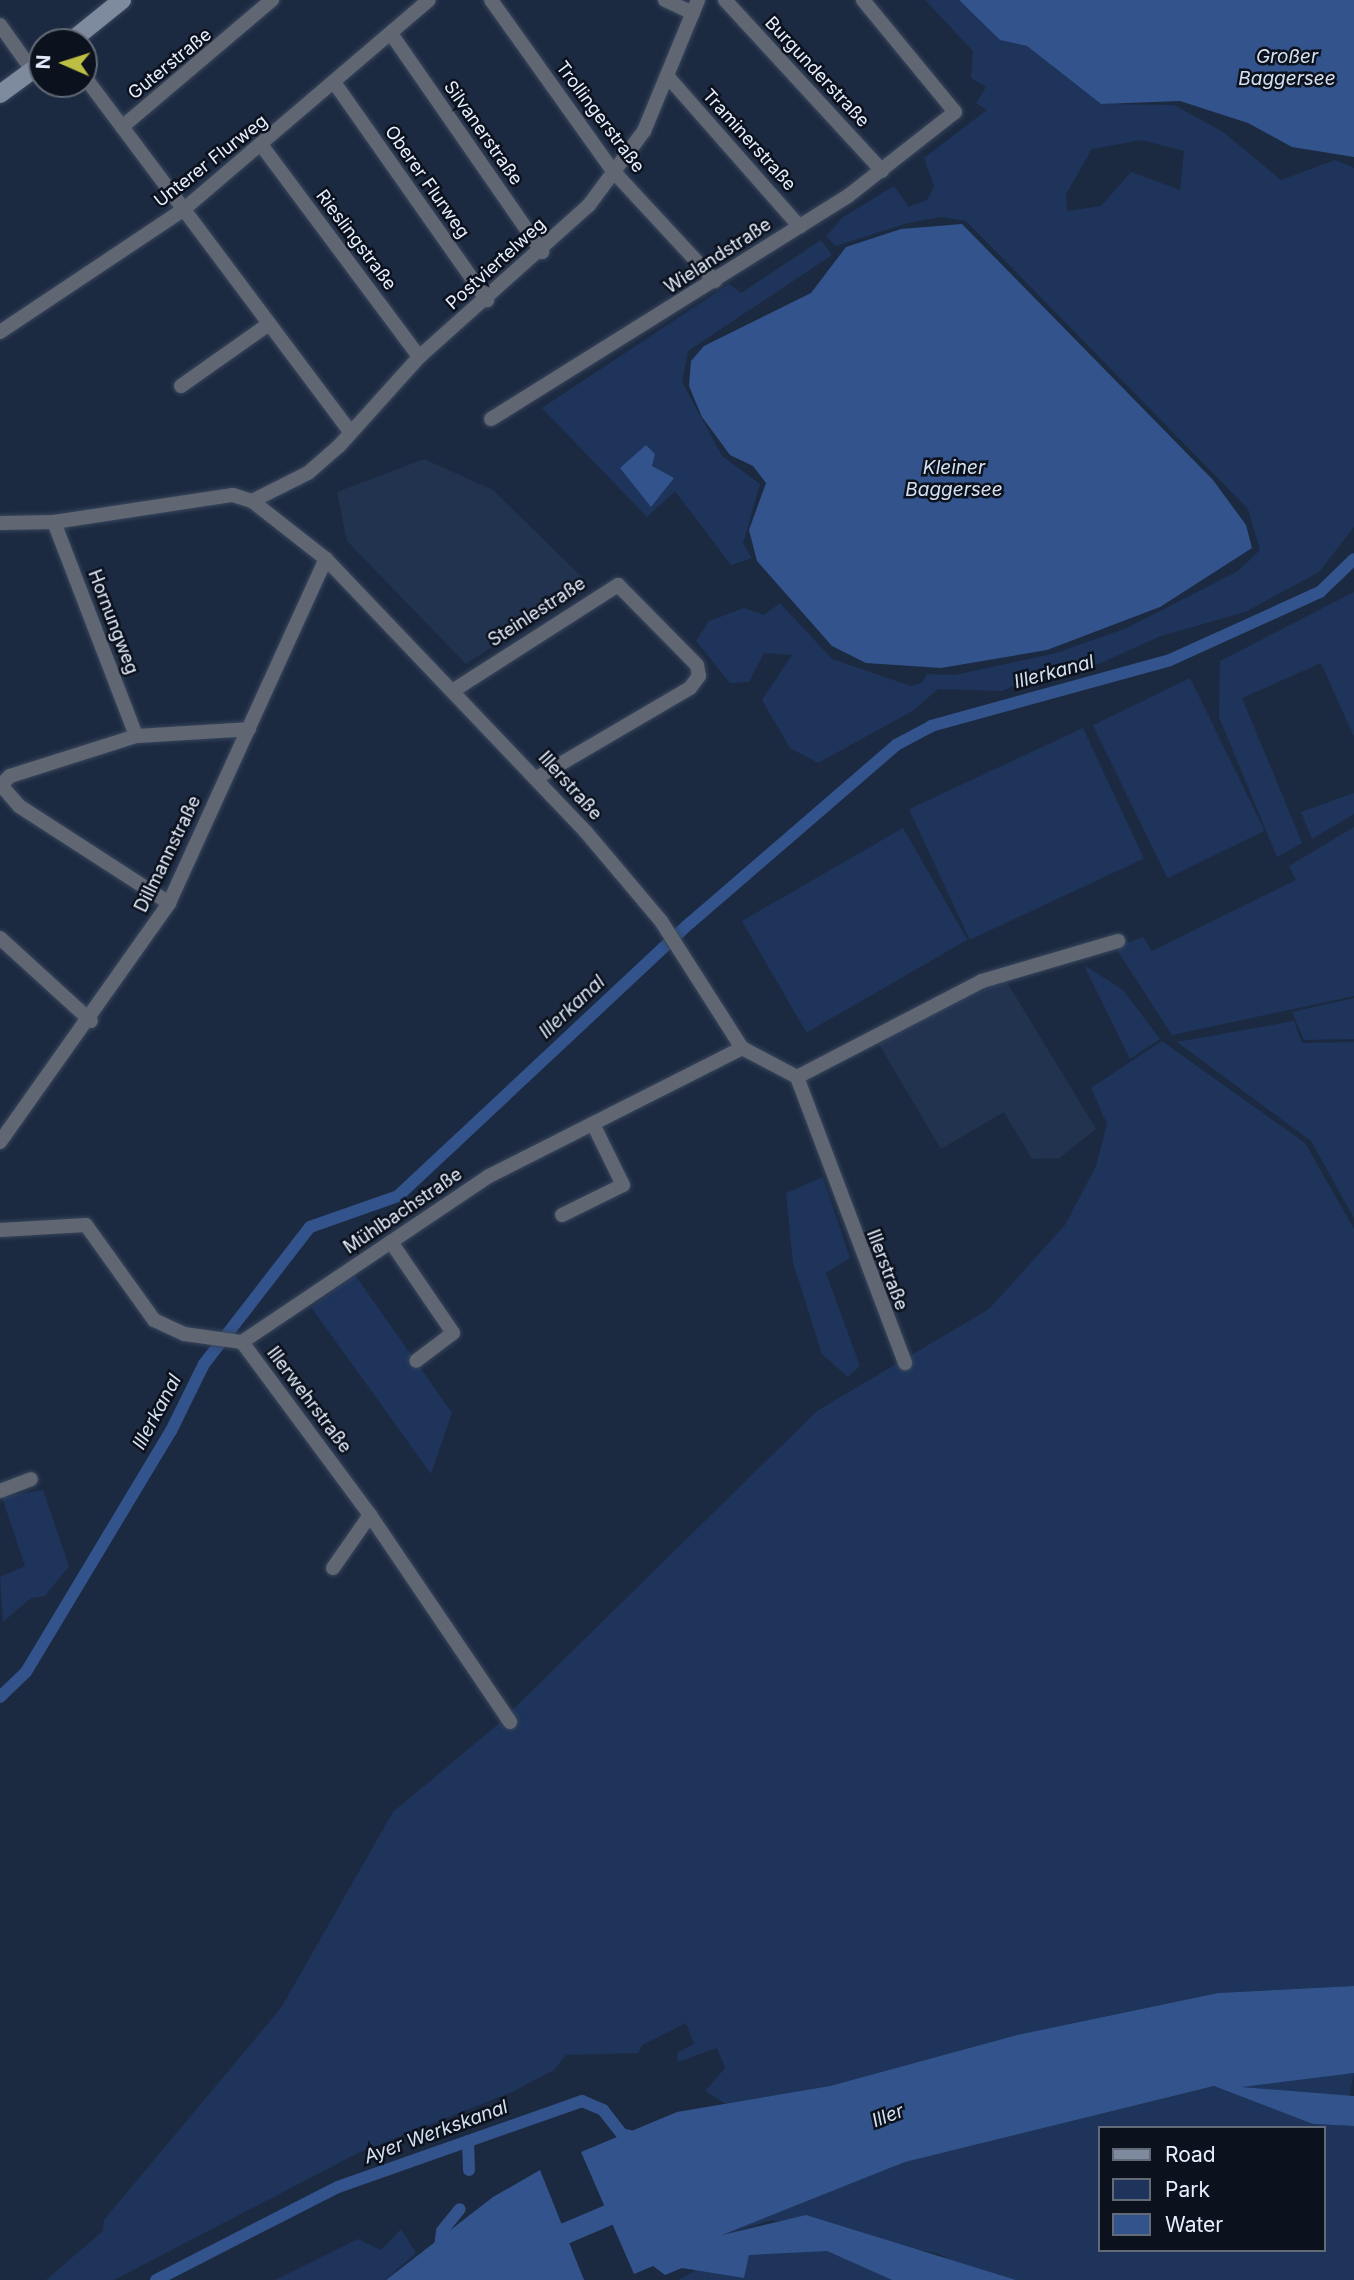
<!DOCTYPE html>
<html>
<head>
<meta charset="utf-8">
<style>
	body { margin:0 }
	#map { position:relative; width:1354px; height:2280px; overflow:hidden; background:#1c2a41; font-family:Inter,sans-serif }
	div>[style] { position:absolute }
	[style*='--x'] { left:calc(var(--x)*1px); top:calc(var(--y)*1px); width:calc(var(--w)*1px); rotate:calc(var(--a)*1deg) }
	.built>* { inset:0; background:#223350 }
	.green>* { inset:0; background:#1e345a; transform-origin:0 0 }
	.water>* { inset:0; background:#32538b }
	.canal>* { height:12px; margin:-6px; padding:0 6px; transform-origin:6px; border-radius:6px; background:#32538b }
	.river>* { height:21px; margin:-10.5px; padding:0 10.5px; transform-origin:10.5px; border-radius:10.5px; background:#32538b }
	.roads { filter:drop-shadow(0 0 2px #38465c) drop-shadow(0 0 2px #38465c) }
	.street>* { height:14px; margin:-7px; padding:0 7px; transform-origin:7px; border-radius:7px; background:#606773 }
	.secondary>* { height:18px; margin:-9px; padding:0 9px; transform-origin:9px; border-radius:9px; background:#7e8a9d }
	span { translate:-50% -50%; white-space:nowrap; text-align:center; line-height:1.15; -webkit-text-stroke:5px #0c121d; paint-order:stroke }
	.street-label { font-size:18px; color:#e6efff }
	.water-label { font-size:19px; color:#d5e0f1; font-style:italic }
	.legend { position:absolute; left:1098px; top:2126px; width:228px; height:126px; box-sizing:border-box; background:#0c121d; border:2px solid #636a77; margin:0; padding:9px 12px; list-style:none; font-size:21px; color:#e6efff }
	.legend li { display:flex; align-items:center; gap:14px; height:35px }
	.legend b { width:35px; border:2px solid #636a77 }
	.north { position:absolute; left:28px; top:28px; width:70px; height:70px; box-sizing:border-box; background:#0c121d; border:2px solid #636a77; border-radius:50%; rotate:273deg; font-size:19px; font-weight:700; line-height:28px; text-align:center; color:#e6efff }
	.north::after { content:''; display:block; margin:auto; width:24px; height:32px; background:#bcbf43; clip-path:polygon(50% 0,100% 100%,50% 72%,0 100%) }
</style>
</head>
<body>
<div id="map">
	<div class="built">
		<i style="clip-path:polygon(424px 459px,493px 490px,589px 584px,466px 664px,347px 541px,337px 492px)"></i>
		<i style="clip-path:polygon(1005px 979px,1096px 1129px,1059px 1158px,1032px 1159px,1004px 1112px,941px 1149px,877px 1041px)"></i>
	</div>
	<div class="green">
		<i style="clip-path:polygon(evenodd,925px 0,959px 0,1000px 40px,1027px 46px,1101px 104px,1174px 105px,1223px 132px,1281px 180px,1335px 160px,1354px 168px,1354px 527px,1319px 572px,1245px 612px,1161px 636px,1096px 665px,1049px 670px,1002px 691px,938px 689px,914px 710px,818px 763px,790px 748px,762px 700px,792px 655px,764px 653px,749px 682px,730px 683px,696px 641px,709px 621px,744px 608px,764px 615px,780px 603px,832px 659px,911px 686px,922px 683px,927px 674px,955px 675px,1056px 653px,1127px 628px,1238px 571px,1260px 550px,1248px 509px,966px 221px,941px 217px,908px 223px,836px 246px,826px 236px,843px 217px,894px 186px,909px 207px,927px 200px,934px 186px,924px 158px,987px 110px,976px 103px,986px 87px,971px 78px,973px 51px,925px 0,1141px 140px,1184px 151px,1180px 190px,1131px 172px,1101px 206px,1067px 211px,1066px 194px,1092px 149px,1141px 140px)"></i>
		<i style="clip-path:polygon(821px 240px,832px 255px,688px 351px,682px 382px,722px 456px,760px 484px,743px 544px,752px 558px,731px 565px,675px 491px,647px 517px,542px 408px,729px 284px,741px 293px)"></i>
		<i style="clip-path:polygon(1354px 592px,1354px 737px,1321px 663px,1242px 698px,1302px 843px,1277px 857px,1219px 717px,1220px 661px)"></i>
		<i style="left:1190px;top:678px;width:170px;height:108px;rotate:64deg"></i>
		<i style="left:1083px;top:728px;width:144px;height:192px;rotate:65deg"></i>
		<i style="clip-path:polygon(1354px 793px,1354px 814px,1312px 839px,1301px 812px)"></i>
		<i style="clip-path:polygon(1354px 827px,1354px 996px,1172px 1035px,1115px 947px,1143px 937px,1152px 951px,1296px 880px,1289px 866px)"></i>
		<i style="left:903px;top:828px;width:129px;height:186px;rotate:60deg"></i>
		<i style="clip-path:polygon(1084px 965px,1123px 990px,1160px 1039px,1130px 1059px)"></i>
		<i style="clip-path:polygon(1354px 998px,1354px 1039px,1304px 1040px,1292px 1012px)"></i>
		<i style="clip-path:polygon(1294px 1021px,1302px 1043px,1354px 1042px,1354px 1218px,1311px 1141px,1177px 1042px)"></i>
		<i style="clip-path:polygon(1162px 1041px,1305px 1143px,1354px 1229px,1354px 1986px,1218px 1993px,1017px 2035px,830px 2086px,726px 2104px,705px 2091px,725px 2068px,717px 2048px,678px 2062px,677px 2053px,694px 2044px,686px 2023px,642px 2045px,638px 2053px,566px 2055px,554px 2070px,512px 2092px,358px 2153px,114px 2280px,46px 2280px,103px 2231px,104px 2220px,281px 2008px,393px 1812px,496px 1726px,817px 1411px,989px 1309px,1065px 1225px,1096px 1166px,1107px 1124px,1091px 1088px)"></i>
		<i style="clip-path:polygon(823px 1177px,850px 1258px,826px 1273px,860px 1366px,848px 1377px,822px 1354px,793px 1263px,786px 1193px)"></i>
		<i style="clip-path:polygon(355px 1275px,452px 1413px,431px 1474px,311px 1307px)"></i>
		<i style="clip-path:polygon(43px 1490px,69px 1566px,45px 1596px,31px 1598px,3px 1622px,0 1577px,25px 1566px,2px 1497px)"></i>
		<i style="clip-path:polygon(1354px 2073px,1349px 2098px,1242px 2087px,1242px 2083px)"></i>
		<i style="clip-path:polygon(evenodd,1215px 2086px,1313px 2124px,1354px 2126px,1354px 2280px,1016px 2280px,968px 2269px,939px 2254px,772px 2220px,714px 2238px,905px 2162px,1215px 2086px,1100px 2128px,1324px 2128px,1324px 2250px,1100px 2250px,1100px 2128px)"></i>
		<i style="clip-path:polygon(401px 2229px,416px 2253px,385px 2280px,275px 2280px,358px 2239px,381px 2250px)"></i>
		<i style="clip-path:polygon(773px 2250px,827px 2251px,892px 2280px,678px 2280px,698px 2269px,744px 2278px,749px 2255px)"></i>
	</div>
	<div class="water">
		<i style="clip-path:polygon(959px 0,1354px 0,1354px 157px,1292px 147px,1248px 123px,1180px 101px,1101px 104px,1027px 46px,1000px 40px)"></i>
		<i style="clip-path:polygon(962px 224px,1213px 480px,1246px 525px,1252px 548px,1160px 607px,1047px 650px,941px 668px,866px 663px,832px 646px,757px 561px,749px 530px,766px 483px,753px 466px,730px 455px,702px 417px,689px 386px,691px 361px,704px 346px,811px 293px,846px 247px,901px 229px)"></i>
		<i style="clip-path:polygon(646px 445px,655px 454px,652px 466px,674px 478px,651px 507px,620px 468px)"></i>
		<i style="clip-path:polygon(1354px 1986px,1354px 2073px,1242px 2087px,1354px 2096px,1354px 2126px,1313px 2124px,1214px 2086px,905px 2162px,722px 2235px,806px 2215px,1016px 2280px,892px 2280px,827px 2251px,749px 2255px,744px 2278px,682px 2268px,665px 2275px,653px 2266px,634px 2274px,581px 2152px,677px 2112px,830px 2086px,1017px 2035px,1218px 1993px)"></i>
		<i style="clip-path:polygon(540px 2170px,584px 2280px,386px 2280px,493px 2197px)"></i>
	</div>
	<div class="canal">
		<i style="--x:0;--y:1697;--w:36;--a:-44"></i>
		<i style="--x:26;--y:1672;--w:281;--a:-59"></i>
		<i style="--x:171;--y:1431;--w:75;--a:-63.8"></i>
		<i style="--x:204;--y:1364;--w:173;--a:-52.3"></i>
		<i style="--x:310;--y:1227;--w:93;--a:-19.4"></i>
		<i style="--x:398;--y:1196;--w:400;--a:-43.1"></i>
		<i style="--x:690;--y:923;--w:272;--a:-40.8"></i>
		<i style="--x:896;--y:745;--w:40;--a:-28"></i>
		<i style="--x:931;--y:726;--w:248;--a:-15.4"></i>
		<i style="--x:1170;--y:660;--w:165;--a:-24.4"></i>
		<i style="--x:1320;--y:592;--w:47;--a:-44.1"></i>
		<i style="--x:468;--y:2141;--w:29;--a:88"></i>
		<i style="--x:156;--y:2280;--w:204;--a:-27.1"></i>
		<i style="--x:338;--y:2187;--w:259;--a:-19.4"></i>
		<i style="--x:582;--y:2101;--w:23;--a:23"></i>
		<i style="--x:603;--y:2110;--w:31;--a:52"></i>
		<i style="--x:622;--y:2134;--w:16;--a:15"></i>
		<i style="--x:436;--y:2280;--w:49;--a:-83"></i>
		<i style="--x:442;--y:2231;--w:28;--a:-51"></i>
	</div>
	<div class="river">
		<i style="--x:539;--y:2244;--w:104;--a:-23.1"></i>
	</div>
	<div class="roads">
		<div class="street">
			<i style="--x:491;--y:0;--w:210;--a:54.5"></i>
			<i style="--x:613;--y:171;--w:150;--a:47.2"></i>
			<i style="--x:665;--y:0;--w:31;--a:25"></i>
			<i style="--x:725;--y:0;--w:232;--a:47.4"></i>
			<i style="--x:0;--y:25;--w:55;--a:54.6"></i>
			<i style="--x:392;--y:35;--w:264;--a:55.3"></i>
			<i style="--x:84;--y:76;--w:444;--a:53.2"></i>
			<i style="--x:669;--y:78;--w:198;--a:48.7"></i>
			<i style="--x:336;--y:85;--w:263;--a:54.9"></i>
			<i style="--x:122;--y:127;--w:197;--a:-40.3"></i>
			<i style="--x:262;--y:146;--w:263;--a:53.3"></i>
			<i style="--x:0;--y:332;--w:220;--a:-33.7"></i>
			<i style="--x:183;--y:210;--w:323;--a:-40.5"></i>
			<i style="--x:181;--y:386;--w:108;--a:-35.2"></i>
			<i style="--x:491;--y:419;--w:421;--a:-32"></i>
			<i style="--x:848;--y:196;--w:136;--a:-38.1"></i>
			<i style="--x:955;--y:112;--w:145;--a:-129.4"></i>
			<i style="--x:252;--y:501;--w:63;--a:-26.6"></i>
			<i style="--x:308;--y:473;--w:41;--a:-41.1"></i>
			<i style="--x:339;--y:446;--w:120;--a:-48"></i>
			<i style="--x:419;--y:357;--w:228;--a:-41.8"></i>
			<i style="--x:589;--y:205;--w:92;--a:-53.4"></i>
			<i style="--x:644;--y:131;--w:142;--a:-67.6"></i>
			<i style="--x:54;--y:522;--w:229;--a:69"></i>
			<i style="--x:0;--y:523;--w:54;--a:-1.1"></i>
			<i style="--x:54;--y:522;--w:181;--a:-8.6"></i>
			<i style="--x:233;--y:495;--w:20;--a:18"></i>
			<i style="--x:252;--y:501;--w:94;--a:38.1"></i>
			<i style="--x:326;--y:559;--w:377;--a:46.4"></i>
			<i style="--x:586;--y:832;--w:116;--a:49.9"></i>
			<i style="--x:661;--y:921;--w:151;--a:57.5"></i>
			<i style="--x:742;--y:1048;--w:62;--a:27.8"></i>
			<i style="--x:797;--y:1077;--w:306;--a:69.3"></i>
			<i style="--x:454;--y:690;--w:195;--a:-32.6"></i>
			<i style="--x:618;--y:585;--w:112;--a:45.4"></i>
			<i style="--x:697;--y:665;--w:11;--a:80"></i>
			<i style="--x:699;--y:676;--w:15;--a:127"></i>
			<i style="--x:690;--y:688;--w:176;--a:149.6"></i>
			<i style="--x:0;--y:784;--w:29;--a:49"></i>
			<i style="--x:19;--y:806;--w:179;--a:32.9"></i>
			<i style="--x:1;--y:785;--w:13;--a:-45"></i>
			<i style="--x:10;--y:776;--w:132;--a:-17.6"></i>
			<i style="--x:136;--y:736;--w:113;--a:-3.5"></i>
			<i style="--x:0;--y:938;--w:123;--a:42.4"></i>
			<i style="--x:797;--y:1077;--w:208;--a:-27.4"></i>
			<i style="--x:982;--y:981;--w:142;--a:-16.4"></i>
			<i style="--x:0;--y:1142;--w:293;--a:-54.7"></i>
			<i style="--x:169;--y:903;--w:378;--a:-65.5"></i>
			<i style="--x:562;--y:1215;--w:68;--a:-26.2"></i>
			<i style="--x:623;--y:1185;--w:66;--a:-116.2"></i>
			<i style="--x:0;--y:1230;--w:86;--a:-3.3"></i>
			<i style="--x:86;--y:1225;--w:117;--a:54.4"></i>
			<i style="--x:154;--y:1320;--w:33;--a:25"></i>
			<i style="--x:184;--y:1334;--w:59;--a:7.9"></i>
			<i style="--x:242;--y:1342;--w:215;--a:53.5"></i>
			<i style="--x:370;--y:1515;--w:250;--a:55.9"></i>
			<i style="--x:391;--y:1242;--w:110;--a:55.7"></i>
			<i style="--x:453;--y:1333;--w:46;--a:142.9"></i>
			<i style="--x:242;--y:1342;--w:298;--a:-33.9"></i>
			<i style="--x:489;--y:1176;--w:284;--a:-26.8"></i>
			<i style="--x:0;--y:1491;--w:33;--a:-21"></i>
			<i style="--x:333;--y:1568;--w:65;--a:-55.1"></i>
		</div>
		<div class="secondary">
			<i style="--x:70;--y:42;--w:67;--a:-38.9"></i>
			<i style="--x:0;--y:94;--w:52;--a:-36.4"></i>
		</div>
	</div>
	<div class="street-label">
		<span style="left:170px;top:64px;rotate:-39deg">Guterstraße</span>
		<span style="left:817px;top:72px;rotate:47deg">Burgunderstraße</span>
		<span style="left:600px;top:117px;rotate:53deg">Trollingerstraße</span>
		<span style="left:483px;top:133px;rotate:55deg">Silvanerstraße</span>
		<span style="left:749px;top:140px;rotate:48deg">Traminerstraße</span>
		<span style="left:211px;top:161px;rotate:-38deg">Unterer Flurweg</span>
		<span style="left:427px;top:182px;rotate:55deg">Oberer Flurweg</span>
		<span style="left:356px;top:240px;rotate:53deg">Rieslingstraße</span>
		<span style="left:718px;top:256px;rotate:-33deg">Wielandstraße</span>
		<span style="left:496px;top:264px;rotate:-42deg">Postviertelweg</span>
		<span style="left:537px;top:612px;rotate:-33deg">Steinlestraße</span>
		<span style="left:113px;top:622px;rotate:69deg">Hornungweg</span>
		<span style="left:570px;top:786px;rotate:48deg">Illerstraße</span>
		<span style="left:168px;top:854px;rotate:-64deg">Dillmannstraße</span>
		<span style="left:403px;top:1211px;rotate:-34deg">Mühlbachstraße</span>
		<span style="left:887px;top:1270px;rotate:69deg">Illerstraße</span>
		<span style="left:309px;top:1400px;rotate:53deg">Illerwehrstraße</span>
	</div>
	<div class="water-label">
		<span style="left:1287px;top:68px">Großer<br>Baggersee</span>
		<span style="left:954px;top:479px">Kleiner<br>Baggersee</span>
		<span style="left:1054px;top:672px;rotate:-15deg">Illerkanal</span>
		<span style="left:572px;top:1007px;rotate:-43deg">Illerkanal</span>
		<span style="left:157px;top:1412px;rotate:-62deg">Illerkanal</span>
		<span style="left:888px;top:2116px;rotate:-21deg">Iller</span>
		<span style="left:436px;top:2132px;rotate:-20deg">Ayer Werkskanal</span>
	</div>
	<ul class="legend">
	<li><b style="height:9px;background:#7e8a9d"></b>Road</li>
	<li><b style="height:19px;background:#1e345a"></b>Park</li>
	<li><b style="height:19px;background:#32538b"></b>Water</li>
	</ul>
	<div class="north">N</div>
</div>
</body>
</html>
